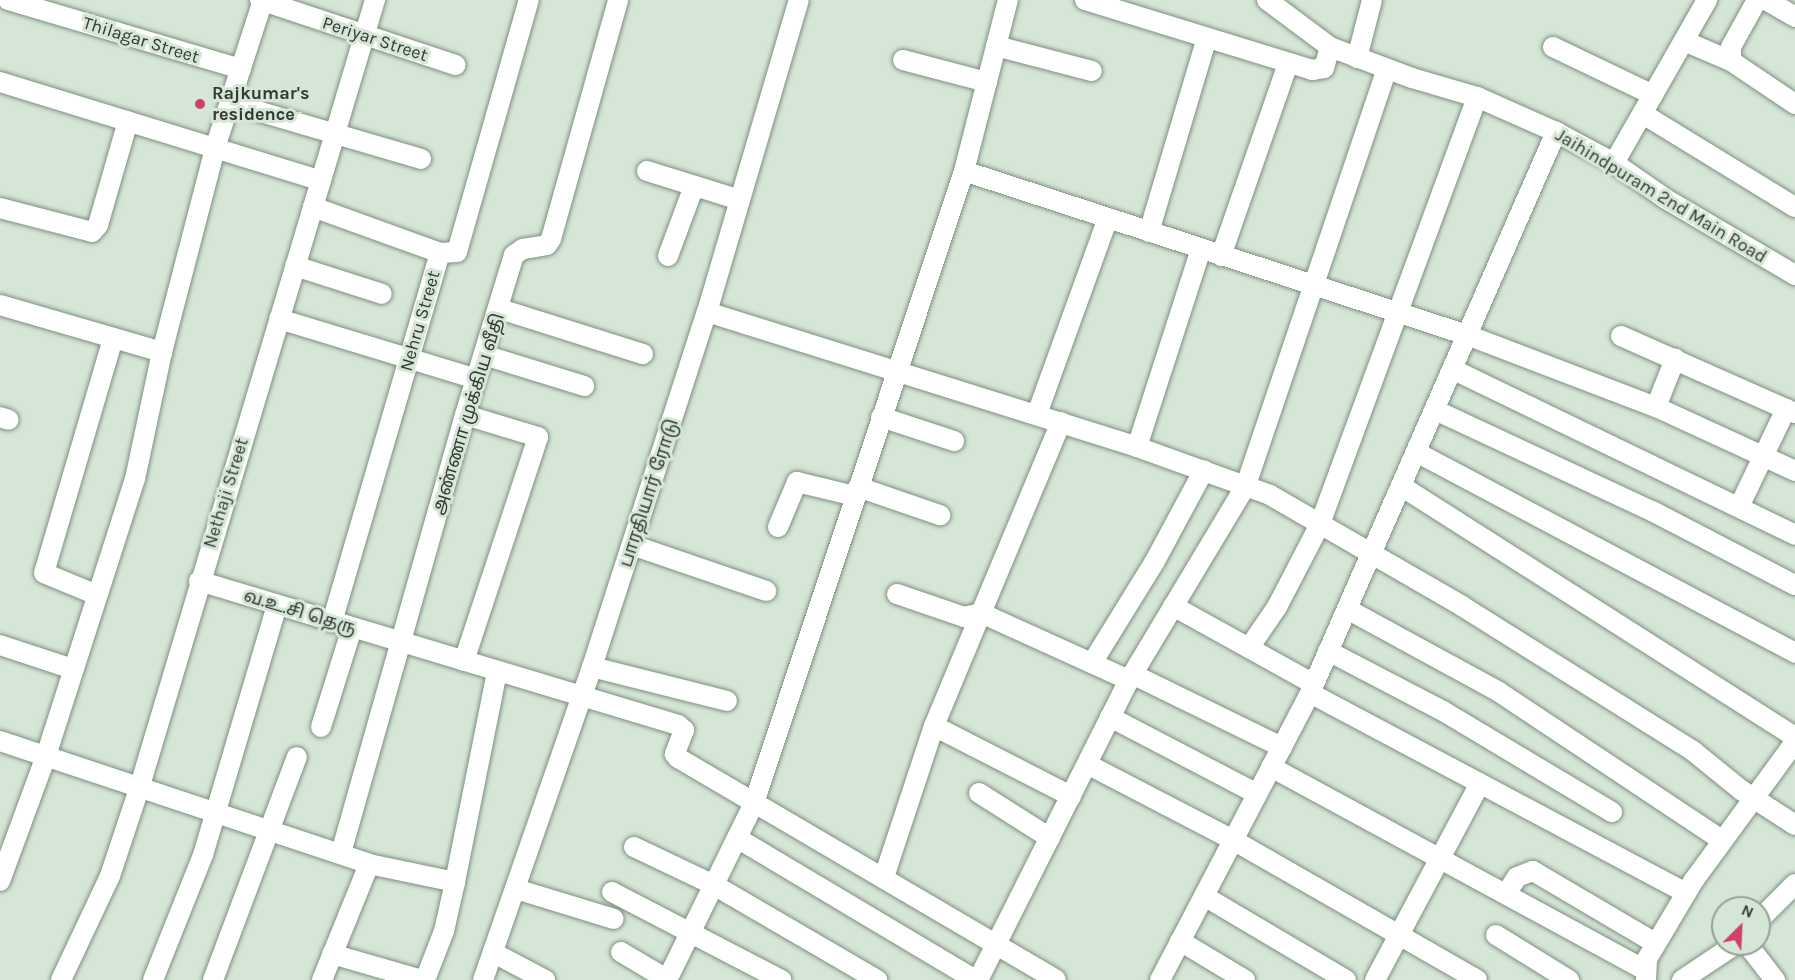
<!DOCTYPE html>
<html>
<head>
<meta charset="utf-8">
<style>
	body { margin:0 }
	#map { position:relative; width:1795px; height:980px; overflow:hidden; background:#d5e6d6; font-family:Karla,"Noto Sans Tamil",sans-serif }
	div>[style] { position:absolute }
	[style*='--x'] { left:calc(var(--x)*1px); top:calc(var(--y)*1px); width:calc(var(--w)*1px); rotate:calc(var(--a)*1deg) }
	.roads { filter:drop-shadow(0 0 2px #7f8f80) drop-shadow(0 0 2px #7f8f80) }
	.minor>* { height:20px; margin:-10px; padding:0 10px; transform-origin:10px; border-radius:10px; background:#fff }
	.dots>* { width:16px; height:16px; translate:-50% -50%; box-sizing:border-box; border:3px solid #d5e6d6; border-radius:50% }
	span { translate:-50% -50%; white-space:nowrap; text-align:center; line-height:1.15; -webkit-text-stroke:6px #d5e6d6; paint-order:stroke }
	.street-label { font-size:18px; color:#333933 }
	.poi-label { font-size:18px; color:#333933; font-weight:700 }
	.left { translate:0 -50%; text-align:left }
	.north { position:absolute; left:1711px; top:896px; width:60px; height:60px; box-sizing:border-box; background:#d5e6d6; border:2px solid #94a195; border-radius:50%; rotate:24deg; font-size:16px; font-weight:700; line-height:24px; text-align:center; color:#333933 }
	.north::after { content:''; display:block; margin:auto; width:21px; height:27px; background:#d04169; clip-path:polygon(50% 0,100% 100%,50% 72%,0 100%) }
</style>
</head>
<body>
<div id="map">
	<div class="roads">
		<div class="minor">
			<i style="--x:8;--y:0;--w:243;--a:16.5"></i>
			<i style="--x:260;--y:0;--w:206;--a:18.4"></i>
			<i style="--x:1085;--y:0;--w:238;--a:17.1"></i>
			<i style="--x:1312;--y:70;--w:12;--a:-9"></i>
			<i style="--x:1324;--y:68;--w:22;--a:-74"></i>
			<i style="--x:1267;--y:0;--w:79;--a:36.7"></i>
			<i style="--x:1330;--y:47;--w:88;--a:20.7"></i>
			<i style="--x:1412;--y:78;--w:68;--a:16.3"></i>
			<i style="--x:1477;--y:97;--w:86;--a:23.9"></i>
			<i style="--x:1556;--y:132;--w:66;--a:28.1"></i>
			<i style="--x:1614;--y:163;--w:63;--a:34.7"></i>
			<i style="--x:1666;--y:199;--w:150;--a:30.5"></i>
			<i style="--x:1757;--y:0;--w:54;--a:119"></i>
			<i style="--x:1731;--y:47;--w:14;--a:90"></i>
			<i style="--x:1731;--y:61;--w:77;--a:33.9"></i>
			<i style="--x:1766;--y:0;--w:34;--a:30"></i>
			<i style="--x:1684;--y:41;--w:51;--a:23.1"></i>
			<i style="--x:996;--y:46;--w:99;--a:14.6"></i>
			<i style="--x:1553;--y:47;--w:111;--a:25.6"></i>
			<i style="--x:1357;--y:58;--w:60;--a:-75.5"></i>
			<i style="--x:903;--y:60;--w:87;--a:14.7"></i>
			<i style="--x:0;--y:82;--w:336;--a:17.1"></i>
			<i style="--x:230;--y:103;--w:199;--a:16.3"></i>
			<i style="--x:1643;--y:114;--w:178;--a:31.5"></i>
			<i style="--x:1614;--y:163;--w:188;--a:-60.3"></i>
			<i style="--x:647;--y:171;--w:97;--a:17.3"></i>
			<i style="--x:964;--y:171;--w:529;--a:18.06"></i>
			<i style="--x:1467;--y:335;--w:202;--a:20.9"></i>
			<i style="--x:1656;--y:407;--w:153;--a:24.7"></i>
			<i style="--x:313;--y:207;--w:135;--a:19.9"></i>
			<i style="--x:0;--y:208;--w:95;--a:14.6"></i>
			<i style="--x:92;--y:232;--w:9;--a:-49"></i>
			<i style="--x:98;--y:225;--w:108;--a:-73.9"></i>
			<i style="--x:1149;--y:232;--w:202;--a:-73.4"></i>
			<i style="--x:668;--y:256;--w:75;--a:-69.6"></i>
			<i style="--x:1221;--y:256;--w:203;--a:-70.8"></i>
			<i style="--x:295;--y:266;--w:91;--a:17.8"></i>
			<i style="--x:0;--y:305;--w:169;--a:16.2"></i>
			<i style="--x:500;--y:309;--w:150;--a:17.5"></i>
			<i style="--x:707;--y:312;--w:451;--a:17.4"></i>
			<i style="--x:1137;--y:447;--w:141;--a:19.8"></i>
			<i style="--x:1270;--y:495;--w:222;--a:30"></i>
			<i style="--x:1462;--y:606;--w:273;--a:32.1"></i>
			<i style="--x:1693;--y:751;--w:62;--a:39.1"></i>
			<i style="--x:1741;--y:790;--w:64;--a:32.9"></i>
			<i style="--x:279;--y:319;--w:206;--a:16.9"></i>
			<i style="--x:1621;--y:336;--w:190;--a:23.9"></i>
			<i style="--x:484;--y:355;--w:105;--a:17.2"></i>
			<i style="--x:1452;--y:369;--w:381;--a:25.8"></i>
			<i style="--x:1656;--y:407;--w:52;--a:-68.4"></i>
			<i style="--x:1435;--y:410;--w:239;--a:25"></i>
			<i style="--x:1652;--y:511;--w:161;--a:27.4"></i>
			<i style="--x:1037;--y:414;--w:208;--a:-70.1"></i>
			<i style="--x:0;--y:417;--w:9;--a:18"></i>
			<i style="--x:881;--y:417;--w:77;--a:18.2"></i>
			<i style="--x:1061;--y:422;--w:207;--a:112.7"></i>
			<i style="--x:981;--y:613;--w:162;--a:24.4"></i>
			<i style="--x:1137;--y:447;--w:208;--a:-72.1"></i>
			<i style="--x:1416;--y:452;--w:429;--a:27.9"></i>
			<i style="--x:1401;--y:486;--w:467;--a:32.5"></i>
			<i style="--x:858;--y:487;--w:87;--a:18.9"></i>
			<i style="--x:1739;--y:507;--w:109;--a:-64.4"></i>
			<i style="--x:778;--y:527;--w:49;--a:-67.1"></i>
			<i style="--x:797;--y:482;--w:60;--a:13.6"></i>
			<i style="--x:632;--y:545;--w:142;--a:18.9"></i>
			<i style="--x:199;--y:581;--w:500;--a:16.73"></i>
			<i style="--x:678;--y:725;--w:8;--a:40"></i>
			<i style="--x:684;--y:730;--w:26;--a:111"></i>
			<i style="--x:675;--y:754;--w:5;--a:53"></i>
			<i style="--x:678;--y:758;--w:438;--a:30.4"></i>
			<i style="--x:897;--y:594;--w:71;--a:18.9"></i>
			<i style="--x:964;--y:617;--w:17;--a:-13"></i>
			<i style="--x:97;--y:595;--w:57;--a:-157.5"></i>
			<i style="--x:44;--y:573;--w:245;--a:-73.6"></i>
			<i style="--x:1173;--y:606;--w:161;--a:29"></i>
			<i style="--x:1347;--y:609;--w:173;--a:28.6"></i>
			<i style="--x:1499;--y:692;--w:268;--a:33.6"></i>
			<i style="--x:332;--y:622;--w:384;--a:-73.7"></i>
			<i style="--x:440;--y:253;--w:17;--a:-3"></i>
			<i style="--x:457;--y:252;--w:262;--a:-74.1"></i>
			<i style="--x:0;--y:645;--w:77;--a:18.2"></i>
			<i style="--x:1249;--y:648;--w:50;--a:-55.7"></i>
			<i style="--x:1277;--y:607;--w:93;--a:-62.6"></i>
			<i style="--x:1320;--y:524;--w:455;--a:-69.8"></i>
			<i style="--x:1328;--y:651;--w:130;--a:27.6"></i>
			<i style="--x:1443;--y:711;--w:197;--a:30.9"></i>
			<i style="--x:464;--y:661;--w:236;--a:-71.7"></i>
			<i style="--x:538;--y:437;--w:76;--a:-163.2"></i>
			<i style="--x:1092;--y:663;--w:120;--a:-58.3"></i>
			<i style="--x:1155;--y:561;--w:103;--a:-61.7"></i>
			<i style="--x:592;--y:667;--w:139;--a:14.1"></i>
			<i style="--x:1132;--y:674;--w:167;--a:26"></i>
			<i style="--x:1310;--y:693;--w:426;--a:28"></i>
			<i style="--x:1110;--y:717;--w:166;--a:27.6"></i>
			<i style="--x:934;--y:726;--w:154;--a:27.1"></i>
			<i style="--x:321;--y:727;--w:104;--a:-72.6"></i>
			<i style="--x:0;--y:741;--w:389;--a:18.4"></i>
			<i style="--x:369;--y:864;--w:88;--a:11.8"></i>
			<i style="--x:455;--y:882;--w:214;--a:-78.7"></i>
			<i style="--x:1087;--y:764;--w:165;--a:27.5"></i>
			<i style="--x:1233;--y:840;--w:281;--a:29.8"></i>
			<i style="--x:1271;--y:767;--w:426;--a:28.5"></i>
			<i style="--x:979;--y:793;--w:84;--a:32.4"></i>
			<i style="--x:737;--y:838;--w:277;--a:30.8"></i>
			<i style="--x:634;--y:847;--w:89;--a:25.4"></i>
			<i style="--x:714;--y:885;--w:189;--a:30.2"></i>
			<i style="--x:341;--y:853;--w:455;--a:-74.2"></i>
			<i style="--x:465;--y:415;--w:167;--a:-73"></i>
			<i style="--x:514;--y:255;--w:11;--a:-34"></i>
			<i style="--x:523;--y:249;--w:24;--a:-9"></i>
			<i style="--x:547;--y:245;--w:7;--a:-56"></i>
			<i style="--x:551;--y:239;--w:248;--a:-74.3"></i>
			<i style="--x:884;--y:877;--w:159;--a:-71.7"></i>
			<i style="--x:934;--y:726;--w:122;--a:-67.4"></i>
			<i style="--x:0;--y:881;--w:130;--a:-69.8"></i>
			<i style="--x:45;--y:759;--w:294;--a:-72.2"></i>
			<i style="--x:135;--y:479;--w:130;--a:-78"></i>
			<i style="--x:162;--y:352;--w:211;--a:-75.4"></i>
			<i style="--x:215;--y:148;--w:156;--a:-72"></i>
			<i style="--x:516;--y:889;--w:102;--a:17"></i>
			<i style="--x:612;--y:892;--w:191;--a:27.5"></i>
			<i style="--x:1506;--y:894;--w:20;--a:-57"></i>
			<i style="--x:1517;--y:877;--w:17;--a:-21"></i>
			<i style="--x:1533;--y:871;--w:142;--a:30.5"></i>
			<i style="--x:1204;--y:896;--w:165;--a:30.6"></i>
			<i style="--x:1759;--y:920;--w:51;--a:-45"></i>
			<i style="--x:1496;--y:935;--w:86;--a:31.7"></i>
			<i style="--x:1180;--y:941;--w:76;--a:31"></i>
			<i style="--x:1747;--y:944;--w:46;--a:52.1"></i>
			<i style="--x:621;--y:952;--w:55;--a:30.8"></i>
			<i style="--x:494;--y:953;--w:58;--a:27.9"></i>
			<i style="--x:332;--y:954;--w:94;--a:16.1"></i>
			<i style="--x:61;--y:980;--w:115;--a:-64.8"></i>
			<i style="--x:110;--y:876;--w:92;--a:-71.6"></i>
			<i style="--x:139;--y:789;--w:824;--a:-73.35"></i>
			<i style="--x:153;--y:980;--w:135;--a:-68.2"></i>
			<i style="--x:203;--y:855;--w:261;--a:-73.5"></i>
			<i style="--x:213;--y:980;--w:238;--a:-69.4"></i>
			<i style="--x:322;--y:980;--w:125;--a:-67.9"></i>
			<i style="--x:425;--y:980;--w:53;--a:-68.8"></i>
			<i style="--x:444;--y:931;--w:50;--a:-77.3"></i>
			<i style="--x:483;--y:980;--w:331;--a:-70.8"></i>
			<i style="--x:592;--y:667;--w:373;--a:-72.1"></i>
			<i style="--x:707;--y:312;--w:325;--a:-73.6"></i>
			<i style="--x:667;--y:980;--w:197;--a:-63.8"></i>
			<i style="--x:754;--y:803;--w:666;--a:-71.62"></i>
			<i style="--x:964;--y:171;--w:177;--a:-75.6"></i>
			<i style="--x:978;--y:980;--w:336;--a:-63.3"></i>
			<i style="--x:1129;--y:680;--w:227;--a:-59"></i>
			<i style="--x:1246;--y:485;--w:439;--a:-71.3"></i>
			<i style="--x:1160;--y:980;--w:324;--a:-62.4"></i>
			<i style="--x:1310;--y:693;--w:613;--a:-66.32"></i>
			<i style="--x:1375;--y:980;--w:223;--a:-61.9"></i>
			<i style="--x:1646;--y:980;--w:21;--a:-87"></i>
			<i style="--x:1647;--y:959;--w:92;--a:-59.3"></i>
			<i style="--x:1694;--y:880;--w:171;--a:-53.8"></i>
			<i style="--x:1682;--y:980;--w:65;--a:-33.7"></i>
		</div>
	</div>
	<div class="dots">
		<i style="left:200px;top:104px;background:#d04169"></i>
	</div>
	<div class="street-label">
		<span style="left:375px;top:39px;rotate:18deg">Periyar Street</span>
		<span style="left:141px;top:40px;rotate:17deg">Thilagar Street</span>
		<span style="left:1661px;top:196px;rotate:31deg">Jaihindpuram 2nd Main Road</span>
		<span style="left:420px;top:321px;rotate:-74deg">Nehru Street</span>
		<span style="left:468px;top:414px;rotate:-73deg">அண்ணா முக்கிய வீதி</span>
		<span style="left:226px;top:493px;rotate:-73deg">Nethaji Street</span>
		<span style="left:649px;top:493px;rotate:-72deg">பாரதியார் ரோடு</span>
		<span style="left:300px;top:612px;rotate:17deg">வ.உ.சி தெரு</span>
	</div>
	<div class="poi-label">
		<span class="left" style="left:212px;top:104px">Rajkumar's<br>residence</span>
	</div>
	<div class="north">N</div>
</div>
</body>
</html>
